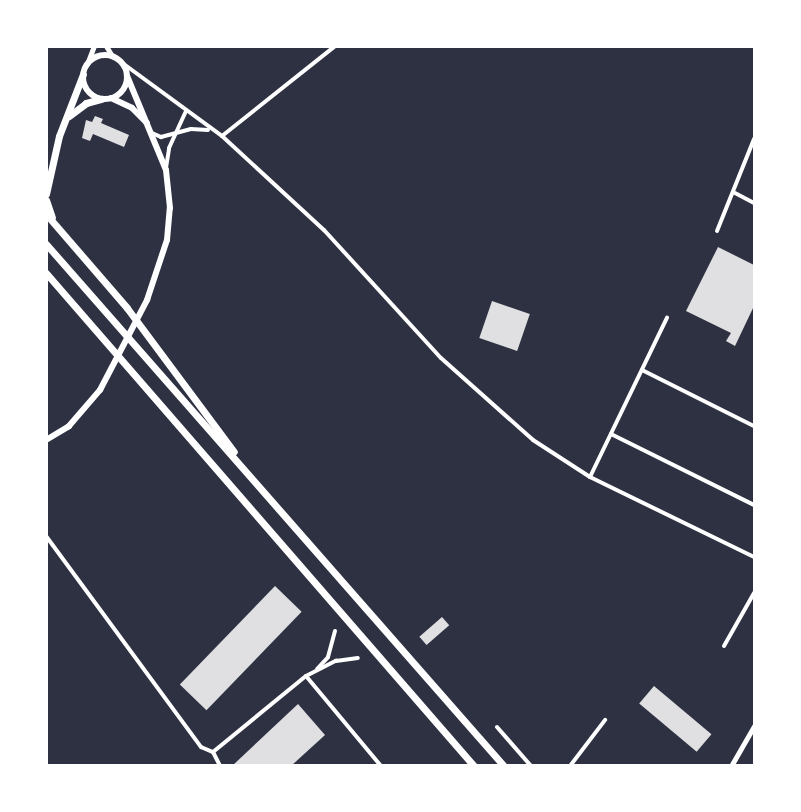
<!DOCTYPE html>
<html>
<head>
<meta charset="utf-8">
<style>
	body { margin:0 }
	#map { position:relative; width:801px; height:812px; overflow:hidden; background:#2d3142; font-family:"IBM Plex Sans",sans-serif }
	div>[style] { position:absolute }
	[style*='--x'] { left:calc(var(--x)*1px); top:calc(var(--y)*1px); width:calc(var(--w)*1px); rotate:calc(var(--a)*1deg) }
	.building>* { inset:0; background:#e0e0e3; transform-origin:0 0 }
	.minor>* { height:4px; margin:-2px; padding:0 2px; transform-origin:2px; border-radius:2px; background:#fff }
	.tertiary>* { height:5px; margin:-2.5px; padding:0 2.5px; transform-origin:2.5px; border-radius:2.5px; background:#fff }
	.secondary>* { height:6px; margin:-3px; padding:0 3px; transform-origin:3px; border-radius:3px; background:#fff }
	.secondary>.ring { margin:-3px; padding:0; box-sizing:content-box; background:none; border:6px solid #fff; border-radius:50% }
	.trunk>* { height:7px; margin:-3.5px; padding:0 3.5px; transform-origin:3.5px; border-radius:3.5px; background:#fff }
	span { translate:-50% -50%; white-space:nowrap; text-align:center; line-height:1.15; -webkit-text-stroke:6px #fff; paint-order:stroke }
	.frame { position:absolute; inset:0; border:48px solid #fff; pointer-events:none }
</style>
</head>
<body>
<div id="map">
	<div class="building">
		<i style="clip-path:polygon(95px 116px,103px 119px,101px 123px,129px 135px,124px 147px,93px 134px,90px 141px,82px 138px,86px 120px,92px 122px)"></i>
		<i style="clip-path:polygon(718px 247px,754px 265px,754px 306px,735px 346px,726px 341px,731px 333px,686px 311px)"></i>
		<i style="left:492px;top:301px;width:40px;height:39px;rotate:19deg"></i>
		<i style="left:275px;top:586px;width:37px;height:137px;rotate:44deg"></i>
		<i style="left:442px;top:617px;width:11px;height:30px;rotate:49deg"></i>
		<i style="left:654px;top:686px;width:75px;height:23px;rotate:40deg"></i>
		<i style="clip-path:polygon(298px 704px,325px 735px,291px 766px,232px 766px)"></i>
	</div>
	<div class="minor">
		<i style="--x:121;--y:62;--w:125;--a:36.2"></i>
		<i style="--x:222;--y:136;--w:144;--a:-38.5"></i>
		<i style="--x:152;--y:133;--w:10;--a:24"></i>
		<i style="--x:161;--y:137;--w:31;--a:-15"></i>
		<i style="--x:191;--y:129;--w:17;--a:3"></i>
		<i style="--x:222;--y:136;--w:139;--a:42.7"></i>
		<i style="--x:324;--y:230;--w:173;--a:47.6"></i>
		<i style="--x:441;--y:358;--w:123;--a:41.7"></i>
		<i style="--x:533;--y:440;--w:68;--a:33"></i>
		<i style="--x:590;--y:477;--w:182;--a:26"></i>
		<i style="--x:166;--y:168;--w:20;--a:-81"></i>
		<i style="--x:169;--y:148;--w:41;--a:-65.3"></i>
		<i style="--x:735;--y:193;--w:21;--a:28"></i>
		<i style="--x:717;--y:231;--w:99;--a:-68.1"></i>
		<i style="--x:642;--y:370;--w:125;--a:26.6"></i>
		<i style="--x:611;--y:434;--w:160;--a:26.4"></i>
		<i style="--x:590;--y:477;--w:177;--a:-64.2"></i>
		<i style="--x:46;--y:536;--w:262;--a:53.7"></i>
		<i style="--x:201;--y:747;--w:13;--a:23"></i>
		<i style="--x:724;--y:646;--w:61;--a:-60.5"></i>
		<i style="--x:317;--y:669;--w:16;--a:-47"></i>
		<i style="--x:328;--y:657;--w:27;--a:-75"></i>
		<i style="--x:306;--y:676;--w:117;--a:50.2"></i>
		<i style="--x:497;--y:727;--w:52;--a:48.9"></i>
		<i style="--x:213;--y:752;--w:120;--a:-39.3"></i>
		<i style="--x:306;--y:676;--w:34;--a:-27"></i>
		<i style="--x:336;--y:661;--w:22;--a:-8"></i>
		<i style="--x:213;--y:752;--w:16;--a:63"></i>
		<i style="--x:570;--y:766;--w:58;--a:-52.7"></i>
	</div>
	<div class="tertiary">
		<i style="--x:106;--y:46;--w:12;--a:59"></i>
		<i style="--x:87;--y:64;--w:19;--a:-69"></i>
		<i style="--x:731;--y:766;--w:46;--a:-60.1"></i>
	</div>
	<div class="secondary">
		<i class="ring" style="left:83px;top:55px;width:38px;height:38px"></i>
		<i style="--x:111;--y:98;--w:23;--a:25"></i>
		<i style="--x:132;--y:108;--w:21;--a:45"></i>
		<i style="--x:46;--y:440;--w:27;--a:-31"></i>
		<i style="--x:69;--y:426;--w:48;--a:-49.3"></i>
		<i style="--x:100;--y:390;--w:102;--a:-62.4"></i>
		<i style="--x:147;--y:300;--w:63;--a:-71.6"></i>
		<i style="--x:167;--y:240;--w:32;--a:-85"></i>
		<i style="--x:170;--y:208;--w:38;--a:-96"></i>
		<i style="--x:166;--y:170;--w:102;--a:-112.5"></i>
	</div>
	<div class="trunk">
		<i style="--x:69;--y:116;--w:21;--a:-37"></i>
		<i style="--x:86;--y:103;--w:16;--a:-15"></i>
		<i style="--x:46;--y:194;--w:59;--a:-77.4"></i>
		<i style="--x:59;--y:136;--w:66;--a:-68.8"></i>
		<i style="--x:46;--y:200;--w:18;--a:71"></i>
		<i style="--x:46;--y:214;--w:124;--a:49.2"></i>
		<i style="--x:127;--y:308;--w:179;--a:53.4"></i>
		<i style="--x:46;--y:244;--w:694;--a:48.74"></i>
		<i style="--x:46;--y:273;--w:653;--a:49.04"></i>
	</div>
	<div class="frame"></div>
</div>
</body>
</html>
